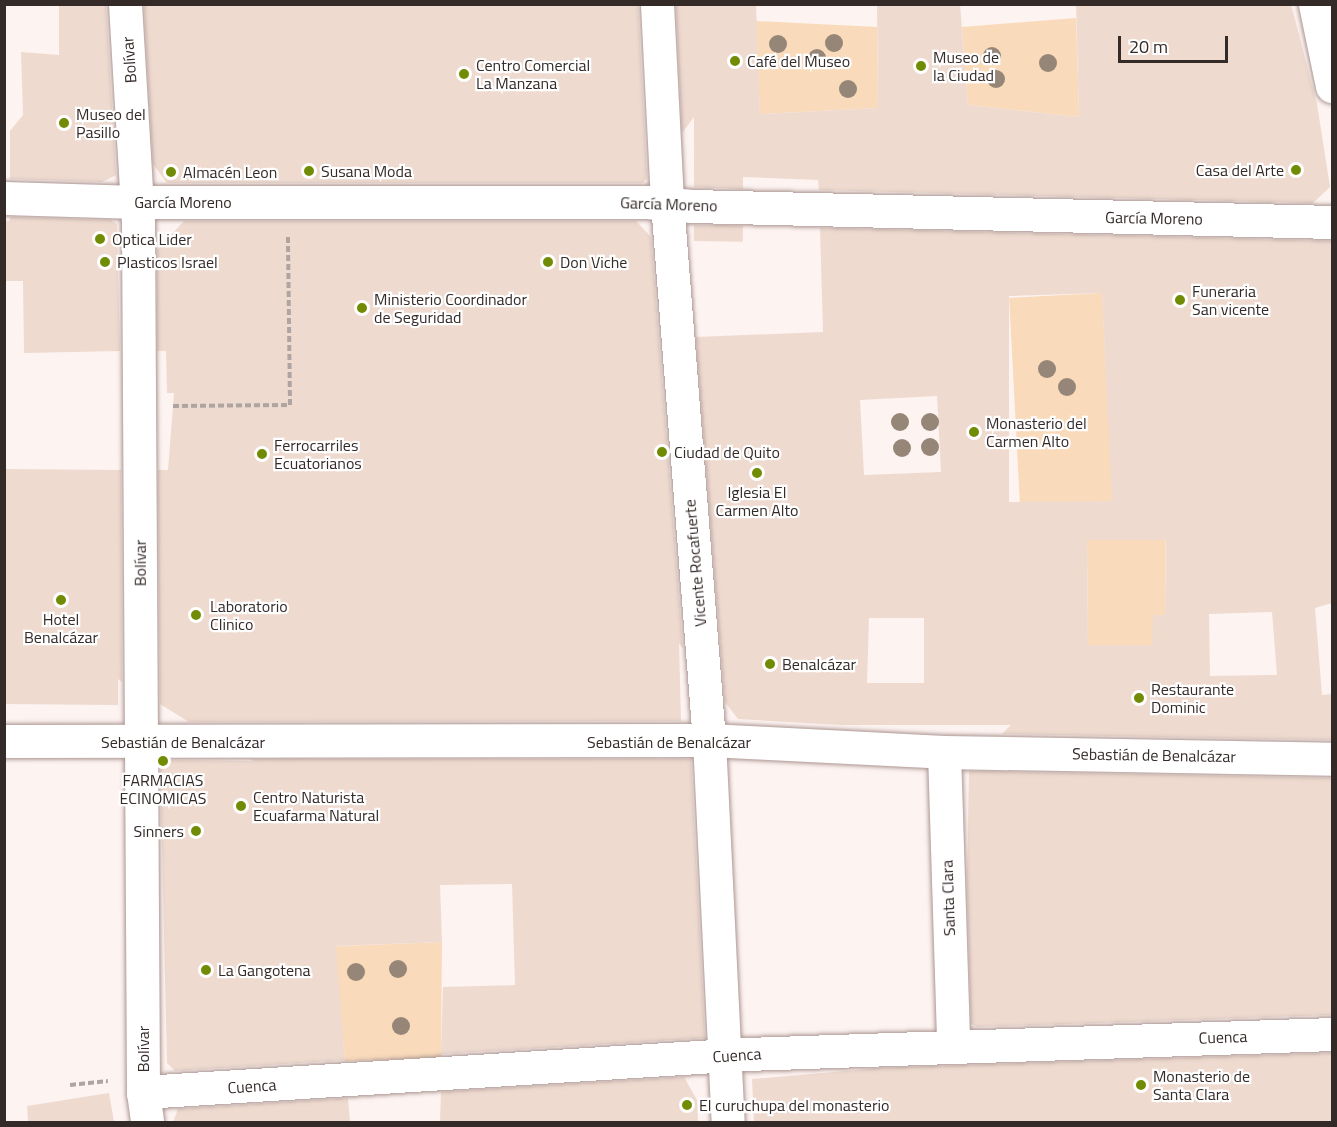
<!DOCTYPE html>
<html>
<head>
<meta charset="utf-8">
<style>
	body { margin:0 }
	#map { position:relative; width:1337px; height:1127px; overflow:hidden; background:#fdf3f1; font-family:"Titillium Web",sans-serif }
	div>[style] { position:absolute }
	[style*='--x'] { left:calc(var(--x)*1px); top:calc(var(--y)*1px); width:calc(var(--w)*1px); rotate:calc(var(--a)*1deg) }
	.green>* { inset:0; background:#f9daba; transform-origin:0 0 }
	.building>* { inset:0; background:#eedacf; transform-origin:0 0 }
	.path>* { height:4px; margin-top:-2px; transform-origin:0; background:repeating-linear-gradient(90deg,#aea5a3 0 6px,transparent 0 9px) }
	.roads { filter:drop-shadow(0 0 2px #ac9692) drop-shadow(0 0 2px #ac9692) }
	.minor>* { height:33px; margin:-16.5px; padding:0 16.5px; transform-origin:16.5px; border-radius:16.5px; background:#fff }
	.trees>* { width:18px; height:18px; margin:-9px; border-radius:50%; background:#968677 }
	.dots>* { width:16px; height:16px; translate:-50% -50%; box-sizing:border-box; border:3px solid #fff; border-radius:50% }
	span { translate:-50% -50%; white-space:nowrap; text-align:center; line-height:1.15; -webkit-text-stroke:4.5px #fff; paint-order:stroke }
	.poi-label { font-size:16px; color:#342b29 }
	.left { translate:0 -50%; text-align:left }
	.right { translate:-100% -50%; text-align:right }
	.street-label { font-size:16px; color:#342b29 }
	.frame { position:absolute; inset:0; border:6px solid #342b29; pointer-events:none }
	.scale { position:absolute; left:1118px; top:36px; width:110px; height:27px; box-sizing:border-box; border:3px solid #342b29; border-top:0; padding-left:8px; font-size:18px; line-height:21px; white-space:nowrap; color:#342b29; -webkit-text-stroke:4px #fff; paint-order:stroke }
</style>
</head>
<body>
<div id="map">
	<div class="green">
		<i style="clip-path:polygon(1076px 18px,1079px 117px,968px 105px,962px 27px)"></i>
		<i style="clip-path:polygon(756px 21px,877px 27px,878px 108px,760px 114px)"></i>
		<i style="left:1102px;top:293px;width:208px;height:93px;rotate:87deg"></i>
		<i style="clip-path:polygon(1166px 514px,1165px 615px,1152px 645px,1088px 645px,1087px 540px,1125px 540px)"></i>
		<i style="clip-path:polygon(442px 942px,441px 1058px,345px 1061px,339px 990px,319px 947px)"></i>
	</div>
	<div class="building">
		<i style="clip-path:polygon(59px 4px,106px 4px,116px 175px,102px 182px,10px 179px,10px 131px,23px 115px,21px 52px,59px 55px)"></i>
		<i style="clip-path:polygon(144px 4px,638px 4px,647px 178px,643px 183px,167px 183px,153px 164px)"></i>
		<i style="clip-path:polygon(676px 4px,756px 4px,760px 114px,878px 108px,877px 4px,960px 4px,968px 105px,1079px 117px,1076px 4px,1291px 4px,1317px 104px,1330px 187px,1313px 203px,819px 190px,818px 180px,743px 177px,743px 189px,694px 187px,694px 117px,682px 133px)"></i>
		<i style="clip-path:polygon(10px 217px,111px 220px,117px 224px,120px 351px,24px 353px,23px 281px,4px 281px,4px 221px,10px 221px)"></i>
		<i style="clip-path:polygon(184px 221px,636px 221px,651px 237px,683px 649px,679px 643px,681px 721px,189px 722px,160px 704px,158px 470px,168px 470px,174px 393px,167px 393px,166px 351px,157px 351px,157px 250px)"></i>
		<i style="left:694px;top:225px;width:49px;height:16px;rotate:1deg"></i>
		<i style="clip-path:polygon(evenodd,820px 228px,1332px 241px,1332px 603px,1315px 608px,1322px 695px,1332px 694px,1332px 740px,1002px 734px,1011px 725px,842px 725px,738px 719px,725px 702px,696px 337px,823px 332px,820px 228px,1102px 293px,1112px 501px,1009px 502px,1009px 296px,1102px 293px,820px 228px,937px 396px,941px 472px,864px 475px,860px 400px,937px 396px,820px 228px,1087px 540px,1166px 540px,1165px 615px,1153px 615px,1152px 645px,1088px 645px,1087px 540px,820px 228px,1272px 612px,1277px 675px,1210px 676px,1209px 614px,1272px 612px,820px 228px,869px 618px,924px 618px,924px 683px,867px 683px,869px 618px)"></i>
		<i style="clip-path:polygon(4px 469px,121px 470px,122px 682px,118px 679px,118px 705px,4px 704px)"></i>
		<i style="clip-path:polygon(250px 759px,691px 759px,705px 1038px,441px 1054px,443px 987px,515px 985px,512px 884px,440px 885px,442px 942px,336px 946px,345px 1060px,175px 1071px,167px 1063px,160px 760px,253px 761px)"></i>
		<i style="clip-path:polygon(969px 771px,1332px 778px,1332px 1015px,976px 1027px,971px 1023px,967px 881px)"></i>
		<i style="clip-path:polygon(1332px 1053px,1332px 1122px,754px 1122px,752px 1079px,881px 1068px)"></i>
		<i style="clip-path:polygon(684px 1077px,697px 1100px,698px 1122px,440px 1122px,441px 1092px)"></i>
		<i style="clip-path:polygon(109px 1093px,114px 1122px,28px 1122px,27px 1106px)"></i>
		<i style="clip-path:polygon(348px 1098px,350px 1122px,173px 1122px,178px 1109px)"></i>
	</div>
	<div class="path">
		<i style="--x:173;--y:406;--w:117;--a:-0.5"></i>
		<i style="--x:290;--y:405;--w:170;--a:-90.7"></i>
		<i style="--x:70;--y:1085;--w:38;--a:-6"></i>
	</div>
	<div class="roads">
		<div class="minor">
			<i style="--x:125;--y:4;--w:218;--a:86.6"></i>
			<i style="--x:138;--y:222;--w:870;--a:89.67"></i>
			<i style="--x:143;--y:1092;--w:30;--a:82"></i>
			<i style="--x:657;--y:4;--w:198;--a:87.1"></i>
			<i style="--x:667;--y:202;--w:540;--a:85.54"></i>
			<i style="--x:709;--y:740;--w:382;--a:87.2"></i>
			<i style="--x:1315;--y:4;--w:84;--a:78.3"></i>
			<i style="--x:4;--y:198;--w:134;--a:1.7"></i>
			<i style="--x:138;--y:202;--w:509;--a:0"></i>
			<i style="--x:647;--y:202;--w:45;--a:5.1"></i>
			<i style="--x:692;--y:206;--w:640;--a:1.43"></i>
			<i style="--x:4;--y:741;--w:705;--a:-0.08"></i>
			<i style="--x:709;--y:740;--w:235;--a:2.9"></i>
			<i style="--x:944;--y:752;--w:388;--a:1"></i>
			<i style="--x:944;--y:752;--w:293;--a:88.2"></i>
			<i style="--x:143;--y:1092;--w:604;--a:-3.61"></i>
			<i style="--x:746;--y:1054;--w:586;--a:-1.95"></i>
		</div>
	</div>
	<div class="trees">
		<i style="left:834px;top:43px"></i>
		<i style="left:778px;top:44px"></i>
		<i style="left:992px;top:56px"></i>
		<i style="left:817px;top:58px"></i>
		<i style="left:1048px;top:63px"></i>
		<i style="left:996px;top:79px"></i>
		<i style="left:848px;top:89px"></i>
		<i style="left:1047px;top:369px"></i>
		<i style="left:1067px;top:387px"></i>
		<i style="left:900px;top:422px"></i>
		<i style="left:930px;top:422px"></i>
		<i style="left:930px;top:447px"></i>
		<i style="left:902px;top:448px"></i>
		<i style="left:398px;top:969px"></i>
		<i style="left:356px;top:972px"></i>
		<i style="left:401px;top:1026px"></i>
	</div>
	<div class="dots">
		<i style="left:735px;top:61px;background:#718c04"></i>
		<i style="left:921px;top:66px;background:#718c04"></i>
		<i style="left:464px;top:74px;background:#718c04"></i>
		<i style="left:64px;top:123px;background:#718c04"></i>
		<i style="left:1296px;top:170px;background:#718c04"></i>
		<i style="left:309px;top:171px;background:#718c04"></i>
		<i style="left:171px;top:172px;background:#718c04"></i>
		<i style="left:100px;top:239px;background:#718c04"></i>
		<i style="left:105px;top:262px;background:#718c04"></i>
		<i style="left:548px;top:262px;background:#718c04"></i>
		<i style="left:1180px;top:300px;background:#718c04"></i>
		<i style="left:362px;top:308px;background:#718c04"></i>
		<i style="left:974px;top:432px;background:#718c04"></i>
		<i style="left:662px;top:452px;background:#718c04"></i>
		<i style="left:262px;top:454px;background:#718c04"></i>
		<i style="left:757px;top:473px;background:#718c04"></i>
		<i style="left:61px;top:600px;background:#718c04"></i>
		<i style="left:196px;top:615px;background:#718c04"></i>
		<i style="left:770px;top:664px;background:#718c04"></i>
		<i style="left:1139px;top:698px;background:#718c04"></i>
		<i style="left:163px;top:761px;background:#718c04"></i>
		<i style="left:241px;top:806px;background:#718c04"></i>
		<i style="left:196px;top:831px;background:#718c04"></i>
		<i style="left:206px;top:970px;background:#718c04"></i>
		<i style="left:1141px;top:1085px;background:#718c04"></i>
		<i style="left:687px;top:1105px;background:#718c04"></i>
	</div>
	<div class="poi-label">
		<span class="left" style="left:933px;top:66px">Museo de<br>la Ciudad</span>
		<span class="left" style="left:747px;top:61px">Café del Museo</span>
		<span class="left" style="left:476px;top:74px">Centro Comercial<br>La Manzana</span>
		<span class="left" style="left:76px;top:123px">Museo del<br>Pasillo</span>
		<span class="right" style="left:1284px;top:170px">Casa del Arte</span>
		<span class="left" style="left:321px;top:171px">Susana Moda</span>
		<span class="left" style="left:183px;top:172px">Almacén Leon</span>
		<span class="left" style="left:112px;top:239px">Optica Lider</span>
		<span class="left" style="left:117px;top:262px">Plasticos Israel</span>
		<span class="left" style="left:560px;top:262px">Don Viche</span>
		<span class="left" style="left:1192px;top:300px">Funeraria<br>San vicente</span>
		<span class="left" style="left:374px;top:308px">Ministerio Coordinador<br>de Seguridad</span>
		<span class="left" style="left:986px;top:432px">Monasterio del<br>Carmen Alto</span>
		<span class="left" style="left:274px;top:454px">Ferrocarriles<br>Ecuatorianos</span>
		<span class="left" style="left:674px;top:452px">Ciudad de Quito</span>
		<span style="left:757px;top:501px">Iglesia El<br>Carmen Alto</span>
		<span class="left" style="left:210px;top:615px">Laboratorio<br>Clinico</span>
		<span style="left:61px;top:628px">Hotel<br>Benalcázar</span>
		<span class="left" style="left:782px;top:664px">Benalcázar</span>
		<span class="left" style="left:1151px;top:698px">Restaurante<br>Dominic</span>
		<span style="left:163px;top:789px">FARMACIAS<br>ECINOMICAS</span>
		<span class="left" style="left:253px;top:806px">Centro Naturista<br>Ecuafarma Natural</span>
		<span class="right" style="left:184px;top:831px">Sinners</span>
		<span class="left" style="left:218px;top:970px">La Gangotena</span>
		<span class="left" style="left:1153px;top:1085px">Monasterio de<br>Santa Clara</span>
		<span class="left" style="left:699px;top:1105px">El curuchupa del monasterio</span>
	</div>
	<div class="street-label">
		<span style="left:129px;top:60px;rotate:-94deg">Bolívar</span>
		<span style="left:183px;top:202px">García Moreno</span>
		<span style="left:669px;top:204px;rotate:2deg">García Moreno</span>
		<span style="left:1154px;top:218px;rotate:1deg">García Moreno</span>
		<span style="left:140px;top:563px;rotate:-90deg">Bolívar</span>
		<span style="left:695px;top:563px;rotate:-95deg">Vicente Rocafuerte</span>
		<span style="left:183px;top:742px">Sebastián de Benalcázar</span>
		<span style="left:669px;top:742px">Sebastián de Benalcázar</span>
		<span style="left:1154px;top:755px;rotate:1deg">Sebastián de Benalcázar</span>
		<span style="left:948px;top:898px;rotate:-92deg">Santa Clara</span>
		<span style="left:1223px;top:1037px;rotate:-2deg">Cuenca</span>
		<span style="left:143px;top:1049px;rotate:-90deg">Bolívar</span>
		<span style="left:737px;top:1055px;rotate:-4deg">Cuenca</span>
		<span style="left:252px;top:1086px;rotate:-4deg">Cuenca</span>
	</div>
	<div class="frame"></div>
	<div class="scale">20 m</div>
</div>
</body>
</html>
